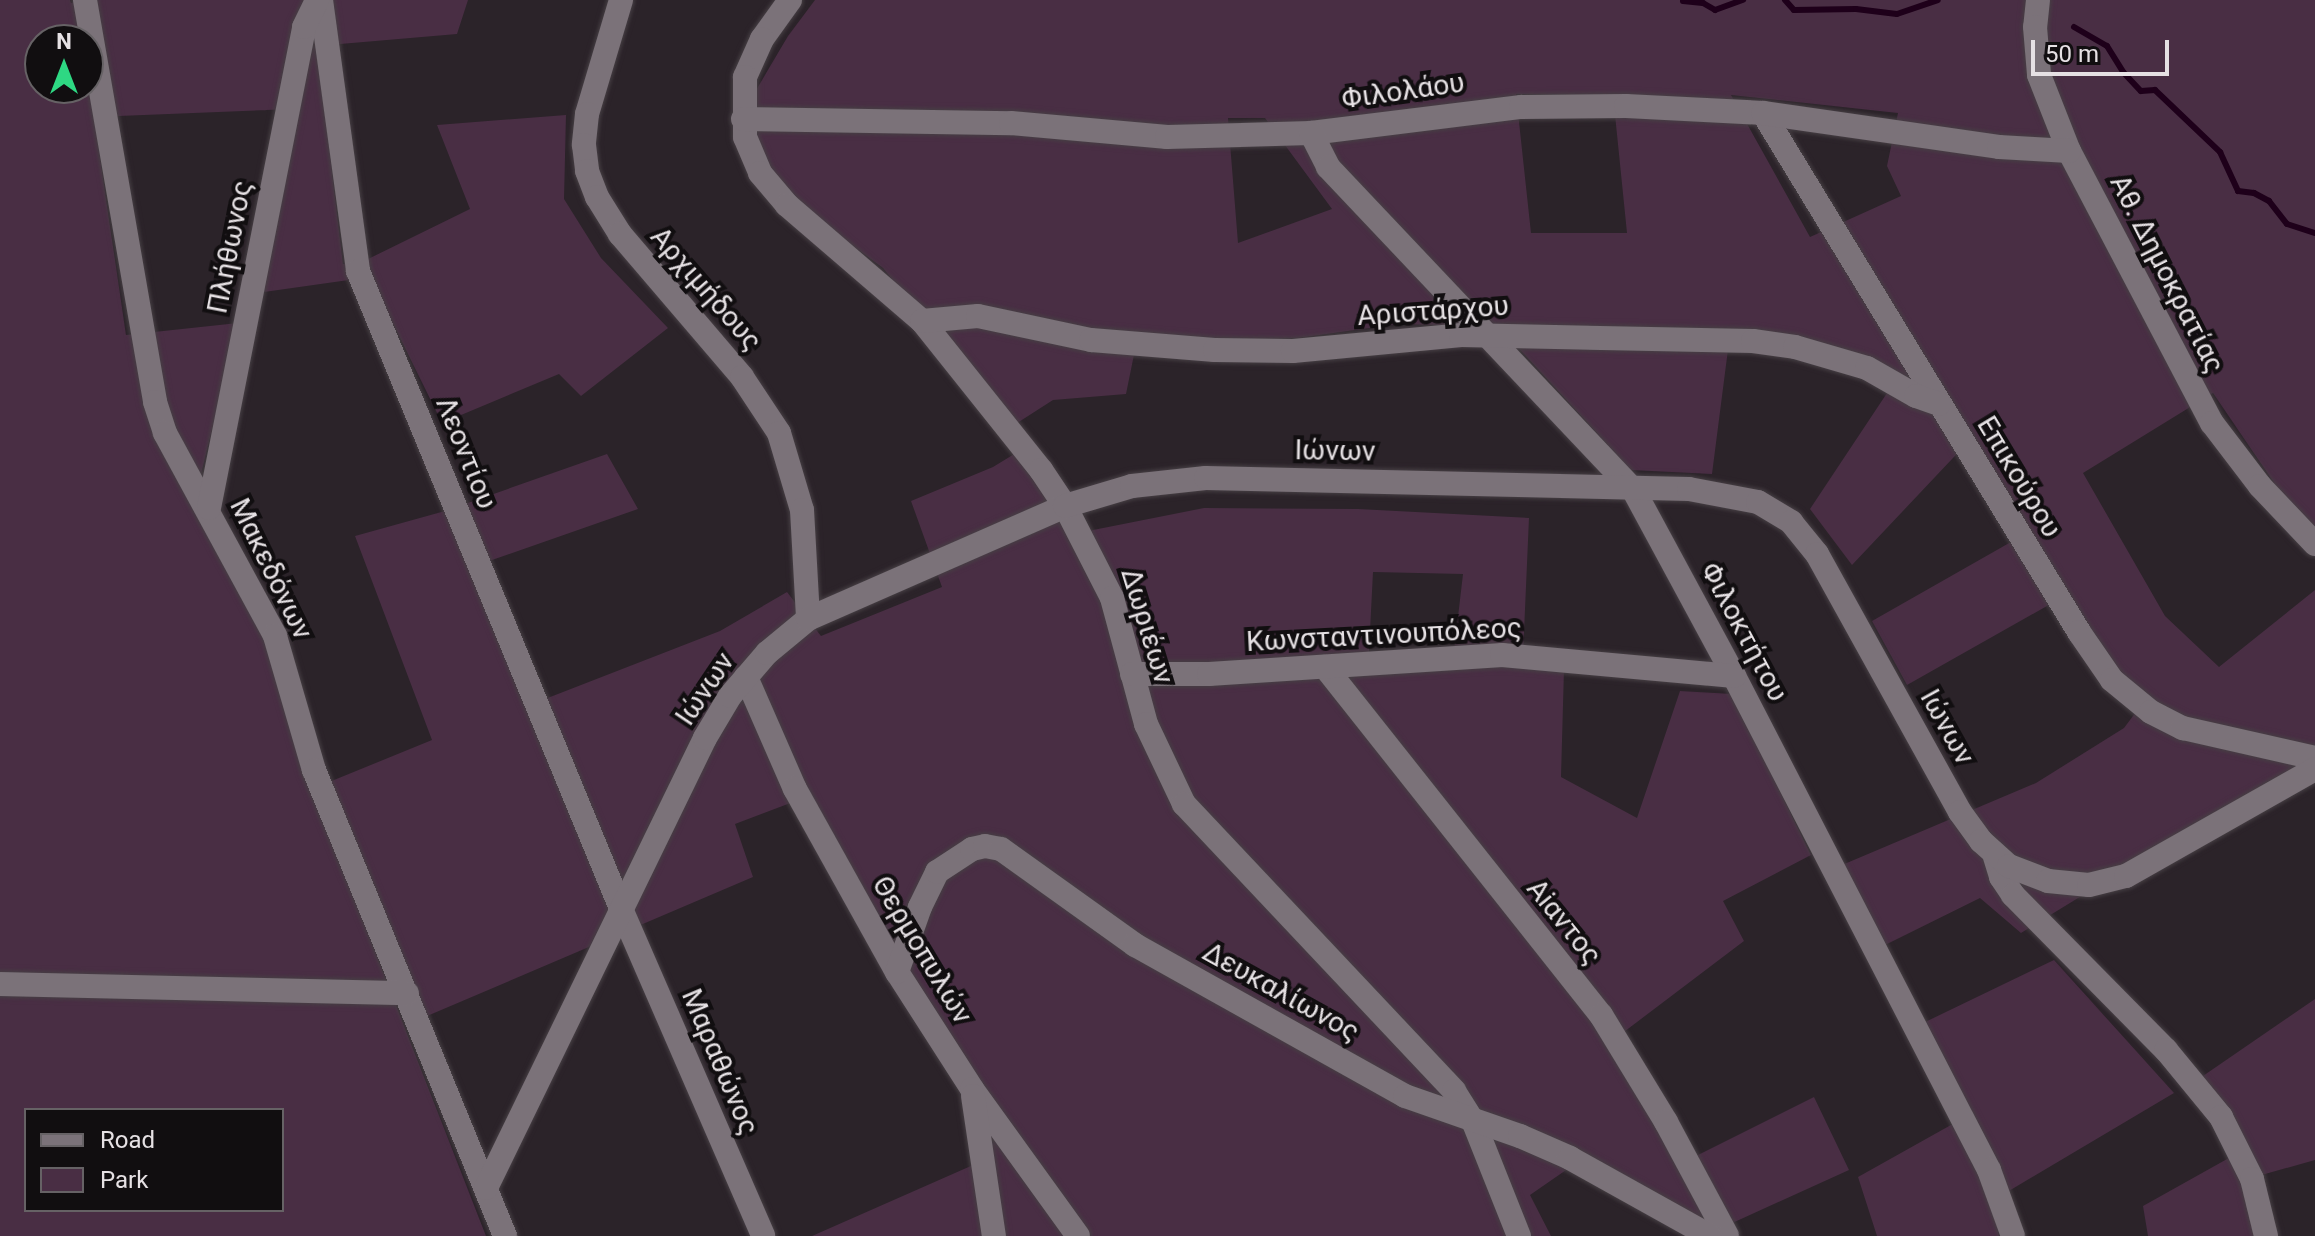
<!DOCTYPE html>
<html>
<head>
<meta charset="utf-8">
<style>
	body { margin:0 }
	#map { position:relative; width:2315px; height:1236px; overflow:hidden; background:#2b2329; font-family:Roboto,sans-serif }
	div>[style] { position:absolute }
	[style*='--x'] { left:calc(var(--x)*1px); top:calc(var(--y)*1px); width:calc(var(--w)*1px); rotate:calc(var(--a)*1deg) }
	.green>* { inset:0; background:#492e44 }
	.stream>* { height:6px; margin:-3px; padding:0 3px; transform-origin:3px; border-radius:3px; background:#1e001a }
	.roads { filter:drop-shadow(0 0 2px #463f44) drop-shadow(0 0 2px #463f44) }
	.minor>* { height:24px; margin:-12px; padding:0 12px; transform-origin:12px; border-radius:12px; background:#7b7279 }
	span { translate:-50% -50%; white-space:nowrap; text-align:center; line-height:1.15; -webkit-text-stroke:8px #110e10; paint-order:stroke }
	.street-label { font-size:28px; color:#e6e1e4 }
	.legend { position:absolute; left:24px; top:1108px; width:260px; height:104px; box-sizing:border-box; background:#110e10; border:2px solid #666265; margin:0; padding:10px 14px; list-style:none; font-size:24px; color:#e6e1e4 }
	.legend li { display:flex; align-items:center; gap:16px; height:40px }
	.legend b { width:40px; border:2px solid #666265 }
	.north { position:absolute; left:24px; top:24px; width:80px; height:80px; box-sizing:border-box; background:#110e10; border:2px solid #666265; border-radius:50%; rotate:0deg; font-size:22px; font-weight:700; line-height:32px; text-align:center; color:#e6e1e4 }
	.north::after { content:''; display:block; margin:auto; width:28px; height:36px; background:#2ed883; clip-path:polygon(50% 0,100% 100%,50% 72%,0 100%) }
	.scale { position:absolute; left:2031px; top:40px; width:138px; height:36px; box-sizing:border-box; border:4px solid #e6e1e4; border-top:0; padding-left:10px; font-size:24px; line-height:28px; white-space:nowrap; color:#e6e1e4; -webkit-text-stroke:6px #110e10; paint-order:stroke }
</style>
</head>
<body>
<div id="map">
	<div class="green">
		<i style="clip-path:polygon(evenodd,0 0,70px 0,71px 3px,91px 0,468px 0,457px 34px,317px 46px,343px 264px,364px 261px,470px 209px,437px 125px,566px 115px,564px 199px,601px 258px,668px 328px,581px 396px,559px 374px,442px 423px,370px 277px,257px 293px,292px 109px,94px 117px,126px 335px,238px 323px,194px 503px,263px 632px,312px 789px,432px 740px,355px 536px,445px 511px,607px 454px,638px 509px,469px 568px,527px 706px,720px 631px,787px 592px,821px 636px,942px 587px,911px 501px,993px 467px,1026px 447px,1088px 531px,1204px 508px,1358px 509px,1529px 518px,1523px 655px,1564px 669px,1561px 777px,1637px 818px,1680px 691px,1732px 694px,1811px 855px,1723px 901px,1744px 941px,1608px 1044px,1654px 1114px,1676px 1166px,1814px 1097px,1849px 1170px,1706px 1235px,1582px 1159px,1530px 1195px,1551px 1236px,812px 1236px,989px 1158px,991px 1101px,892px 953px,809px 796px,735px 824px,753px 877px,413px 1022px,323px 818px,486px 1236px,0 1236px,0 0,40px 40px,88px 40px,88px 88px,40px 88px,40px 40px,0 0,1373px 572px,1463px 574px,1452px 668px,1368px 671px,1373px 572px,0 0,26px 1110px,282px 1110px,282px 1210px,26px 1210px,26px 1110px)"></i>
		<i style="clip-path:polygon(evenodd,815px 0,2315px 0,2315px 529px,2296px 515px,2213px 393px,2083px 473px,2165px 616px,2219px 667px,2315px 590px,2315px 762px,2269px 781px,2021px 933px,1980px 898px,1883px 946px,1842px 865px,2036px 783px,2124px 728px,2139px 708px,2054px 602px,1907px 685px,1872px 621px,2025px 534px,1969px 441px,1852px 565px,1810px 509px,1895px 381px,1730px 334px,1712px 474px,1631px 470px,1499px 327px,1398px 324px,1298px 338px,1200px 341px,1138px 335px,1126px 394px,1053px 400px,1011px 427px,883px 268px,792px 201px,758px 149px,755px 92px,788px 36px,815px 0,1516px 94px,1613px 95px,1627px 233px,1531px 233px,1516px 94px,815px 0,1731px 95px,1898px 113px,1887px 166px,1901px 196px,1810px 237px,1731px 95px,815px 0,1228px 118px,1265px 118px,1332px 209px,1238px 243px,1228px 118px)"></i>
		<i style="clip-path:polygon(2054px 960px,2174px 1093px,1992px 1201px,1999px 1236px,1877px 1236px,1858px 1177px,1967px 1116px,1921px 1024px)"></i>
		<i style="clip-path:polygon(2315px 999px,2315px 1160px,2258px 1176px,2270px 1236px,2148px 1236px,2143px 1206px,2245px 1149px,2200px 1078px)"></i>
	</div>
	<div class="stream">
		<i style="--x:1785;--y:0;--w:13;--a:48"></i>
		<i style="--x:1794;--y:10;--w:62;--a:-0.9"></i>
		<i style="--x:1856;--y:9;--w:41;--a:7"></i>
		<i style="--x:1897;--y:14;--w:43;--a:-18.9"></i>
		<i style="--x:1683;--y:1;--w:20;--a:6"></i>
		<i style="--x:1703;--y:3;--w:14;--a:30"></i>
		<i style="--x:1715;--y:10;--w:30;--a:-20"></i>
		<i style="--x:2074;--y:27;--w:38;--a:30"></i>
		<i style="--x:2107;--y:46;--w:31;--a:58"></i>
		<i style="--x:2123;--y:72;--w:26;--a:47"></i>
		<i style="--x:2141;--y:91;--w:14;--a:-4"></i>
		<i style="--x:2155;--y:90;--w:90;--a:43.6"></i>
		<i style="--x:2220;--y:152;--w:43;--a:65.2"></i>
		<i style="--x:2238;--y:191;--w:16;--a:7"></i>
		<i style="--x:2254;--y:193;--w:17;--a:28"></i>
		<i style="--x:2269;--y:201;--w:29;--a:52"></i>
		<i style="--x:2287;--y:224;--w:29;--a:18"></i>
	</div>
	<div class="roads">
		<div class="minor">
			<i style="--x:85;--y:0;--w:408;--a:80.1"></i>
			<i style="--x:155;--y:402;--w:33;--a:72"></i>
			<i style="--x:165;--y:433;--w:231;--a:61.5"></i>
			<i style="--x:275;--y:636;--w:140;--a:73.8"></i>
			<i style="--x:314;--y:770;--w:504;--a:67.71"></i>
			<i style="--x:321;--y:0;--w:274;--a:82.2"></i>
			<i style="--x:358;--y:271;--w:692;--a:67.58"></i>
			<i style="--x:622;--y:911;--w:354;--a:66.5"></i>
			<i style="--x:621;--y:0;--w:119;--a:106.6"></i>
			<i style="--x:587;--y:114;--w:31;--a:96"></i>
			<i style="--x:584;--y:145;--w:26;--a:83"></i>
			<i style="--x:587;--y:171;--w:28;--a:69"></i>
			<i style="--x:597;--y:197;--w:44;--a:58.1"></i>
			<i style="--x:620;--y:234;--w:188;--a:49.5"></i>
			<i style="--x:742;--y:377;--w:67;--a:56.5"></i>
			<i style="--x:779;--y:433;--w:80;--a:73.4"></i>
			<i style="--x:802;--y:510;--w:109;--a:86.8"></i>
			<i style="--x:790;--y:0;--w:48;--a:125.7"></i>
			<i style="--x:762;--y:39;--w:42;--a:114.1"></i>
			<i style="--x:745;--y:77;--w:60;--a:90"></i>
			<i style="--x:745;--y:137;--w:39;--a:67"></i>
			<i style="--x:760;--y:173;--w:42;--a:49.8"></i>
			<i style="--x:787;--y:205;--w:178;--a:40.7"></i>
			<i style="--x:922;--y:321;--w:191;--a:51.4"></i>
			<i style="--x:1041;--y:470;--w:43;--a:56.3"></i>
			<i style="--x:1065;--y:506;--w:103;--a:62.9"></i>
			<i style="--x:1112;--y:598;--w:131;--a:74.9"></i>
			<i style="--x:1146;--y:724;--w:89;--a:64.6"></i>
			<i style="--x:1184;--y:804;--w:394;--a:46.7"></i>
			<i style="--x:1454;--y:1091;--w:38;--a:58"></i>
			<i style="--x:1474;--y:1123;--w:122;--a:68.3"></i>
			<i style="--x:2038;--y:0;--w:27;--a:96"></i>
			<i style="--x:2035;--y:27;--w:48;--a:85.2"></i>
			<i style="--x:2039;--y:75;--w:82;--a:68.5"></i>
			<i style="--x:2069;--y:151;--w:307;--a:62.3"></i>
			<i style="--x:2212;--y:423;--w:79;--a:52.7"></i>
			<i style="--x:2260;--y:486;--w:80;--a:46.5"></i>
			<i style="--x:1763;--y:113;--w:608;--a:58.66"></i>
			<i style="--x:2079;--y:632;--w:58;--a:55.5"></i>
			<i style="--x:2112;--y:680;--w:50;--a:39.4"></i>
			<i style="--x:2151;--y:712;--w:36;--a:27"></i>
			<i style="--x:2183;--y:728;--w:135;--a:12.8"></i>
			<i style="--x:743;--y:119;--w:268;--a:0.9"></i>
			<i style="--x:1011;--y:123;--w:157;--a:5.1"></i>
			<i style="--x:1167;--y:137;--w:144;--a:-1.6"></i>
			<i style="--x:1311;--y:133;--w:212;--a:-7.1"></i>
			<i style="--x:1521;--y:107;--w:105;--a:-0.5"></i>
			<i style="--x:1626;--y:106;--w:137;--a:2.9"></i>
			<i style="--x:1763;--y:113;--w:238;--a:8.2"></i>
			<i style="--x:1999;--y:147;--w:70;--a:3.3"></i>
			<i style="--x:1311;--y:133;--w:38;--a:63"></i>
			<i style="--x:1328;--y:167;--w:444;--a:46.6"></i>
			<i style="--x:1633;--y:489;--w:213;--a:61.6"></i>
			<i style="--x:1734;--y:676;--w:556;--a:62.7"></i>
			<i style="--x:1989;--y:1170;--w:70;--a:70"></i>
			<i style="--x:922;--y:321;--w:56;--a:-5.1"></i>
			<i style="--x:978;--y:316;--w:116;--a:12"></i>
			<i style="--x:1091;--y:340;--w:124;--a:4.6"></i>
			<i style="--x:1215;--y:350;--w:78;--a:0.7"></i>
			<i style="--x:1293;--y:351;--w:169;--a:-5.4"></i>
			<i style="--x:1461;--y:335;--w:292;--a:1.2"></i>
			<i style="--x:1753;--y:341;--w:42;--a:8.1"></i>
			<i style="--x:1795;--y:347;--w:75;--a:16.3"></i>
			<i style="--x:1867;--y:368;--w:56;--a:29.7"></i>
			<i style="--x:1916;--y:396;--w:24;--a:19"></i>
			<i style="--x:209;--y:508;--w:490;--a:-78.8"></i>
			<i style="--x:304;--y:27;--w:30;--a:-64"></i>
			<i style="--x:1325;--y:667;--w:444;--a:51.6"></i>
			<i style="--x:1601;--y:1015;--w:125;--a:58.7"></i>
			<i style="--x:1666;--y:1122;--w:129;--a:61.8"></i>
			<i style="--x:1132;--y:674;--w:77;--a:0"></i>
			<i style="--x:1209;--y:674;--w:294;--a:-3.7"></i>
			<i style="--x:1502;--y:655;--w:233;--a:5.2"></i>
			<i style="--x:746;--y:677;--w:122;--a:66.4"></i>
			<i style="--x:795;--y:789;--w:210;--a:60.9"></i>
			<i style="--x:897;--y:972;--w:139;--a:57.3"></i>
			<i style="--x:972;--y:1089;--w:181;--a:54.2"></i>
			<i style="--x:1995;--y:857;--w:21;--a:73"></i>
			<i style="--x:2001;--y:877;--w:22;--a:56"></i>
			<i style="--x:2013;--y:895;--w:218;--a:45.4"></i>
			<i style="--x:2166;--y:1050;--w:87;--a:50.6"></i>
			<i style="--x:2221;--y:1117;--w:69;--a:63.4"></i>
			<i style="--x:2252;--y:1179;--w:59;--a:76.2"></i>
			<i style="--x:897;--y:972;--w:69;--a:-70.5"></i>
			<i style="--x:920;--y:907;--w:39;--a:-64"></i>
			<i style="--x:937;--y:872;--w:42;--a:-33.3"></i>
			<i style="--x:972;--y:849;--w:13;--a:-13"></i>
			<i style="--x:985;--y:846;--w:16;--a:11"></i>
			<i style="--x:1001;--y:849;--w:165;--a:35.6"></i>
			<i style="--x:1135;--y:945;--w:309;--a:29.2"></i>
			<i style="--x:1405;--y:1096;--w:122;--a:19.2"></i>
			<i style="--x:1520;--y:1136;--w:55;--a:23.7"></i>
			<i style="--x:1570;--y:1158;--w:160;--a:29.1"></i>
			<i style="--x:0;--y:984;--w:407;--a:1.3"></i>
			<i style="--x:973;--y:1096;--w:142;--a:81.5"></i>
			<i style="--x:486;--y:1188;--w:500;--a:-64.05"></i>
			<i style="--x:705;--y:738;--w:49;--a:-59.2"></i>
			<i style="--x:730;--y:696;--w:57;--a:-49.3"></i>
			<i style="--x:767;--y:653;--w:53;--a:-39.7"></i>
			<i style="--x:808;--y:619;--w:281;--a:-23.7"></i>
			<i style="--x:1065;--y:506;--w:70;--a:-16.6"></i>
			<i style="--x:1132;--y:486;--w:74;--a:-6.2"></i>
			<i style="--x:1206;--y:478;--w:483;--a:1.3"></i>
			<i style="--x:1689;--y:489;--w:70;--a:10.7"></i>
			<i style="--x:1758;--y:502;--w:39;--a:31"></i>
			<i style="--x:1791;--y:522;--w:41;--a:50.9"></i>
			<i style="--x:1817;--y:554;--w:295;--a:61"></i>
			<i style="--x:1960;--y:812;--w:36;--a:54"></i>
			<i style="--x:1981;--y:841;--w:38;--a:42"></i>
			<i style="--x:2009;--y:866;--w:42;--a:21"></i>
			<i style="--x:2048;--y:881;--w:41;--a:5.6"></i>
			<i style="--x:2089;--y:885;--w:38;--a:-14"></i>
			<i style="--x:2126;--y:876;--w:217;--a:-29.5"></i>
		</div>
	</div>
	<div class="street-label">
		<span style="left:1403px;top:91px;rotate:-8deg">Φιλολάου</span>
		<span style="left:230px;top:247px;rotate:-79deg">Πλήθωνος</span>
		<span style="left:2167px;top:274px;rotate:63deg">Αθ. Δημοκρατίας</span>
		<span style="left:706px;top:289px;rotate:49deg">Αρχιμήδους</span>
		<span style="left:1433px;top:311px;rotate:-4deg">Αριστάρχου</span>
		<span style="left:1335px;top:451px;rotate:1deg">Ιώνων</span>
		<span style="left:466px;top:453px;rotate:68deg">Λεοντίου</span>
		<span style="left:2019px;top:477px;rotate:59deg">Επικούρου</span>
		<span style="left:271px;top:569px;rotate:64deg">Μακεδόνων</span>
		<span style="left:1147px;top:626px;rotate:73deg">Δωριέων</span>
		<span style="left:1744px;top:632px;rotate:62deg">Φιλοκτήτου</span>
		<span style="left:1384px;top:635px;rotate:-3deg">Κωνσταντινουπόλεος</span>
		<span style="left:705px;top:689px;rotate:-56deg">Ιώνων</span>
		<span style="left:1947px;top:727px;rotate:61deg">Ιώνων</span>
		<span style="left:1564px;top:922px;rotate:51deg">Aiαντος</span>
		<span style="left:922px;top:950px;rotate:59deg">Θερμοπυλών</span>
		<span style="left:1281px;top:992px;rotate:29deg">Δευκαλίωνος</span>
		<span style="left:720px;top:1062px;rotate:67deg">Μαραθώνος</span>
	</div>
	<ul class="legend">
	<li><b style="height:10px;background:#7b7279"></b>Road</li>
	<li><b style="height:22px;background:#492e44"></b>Park</li>
	</ul>
	<div class="north">N</div>
	<div class="scale">50 m</div>
</div>
</body>
</html>
